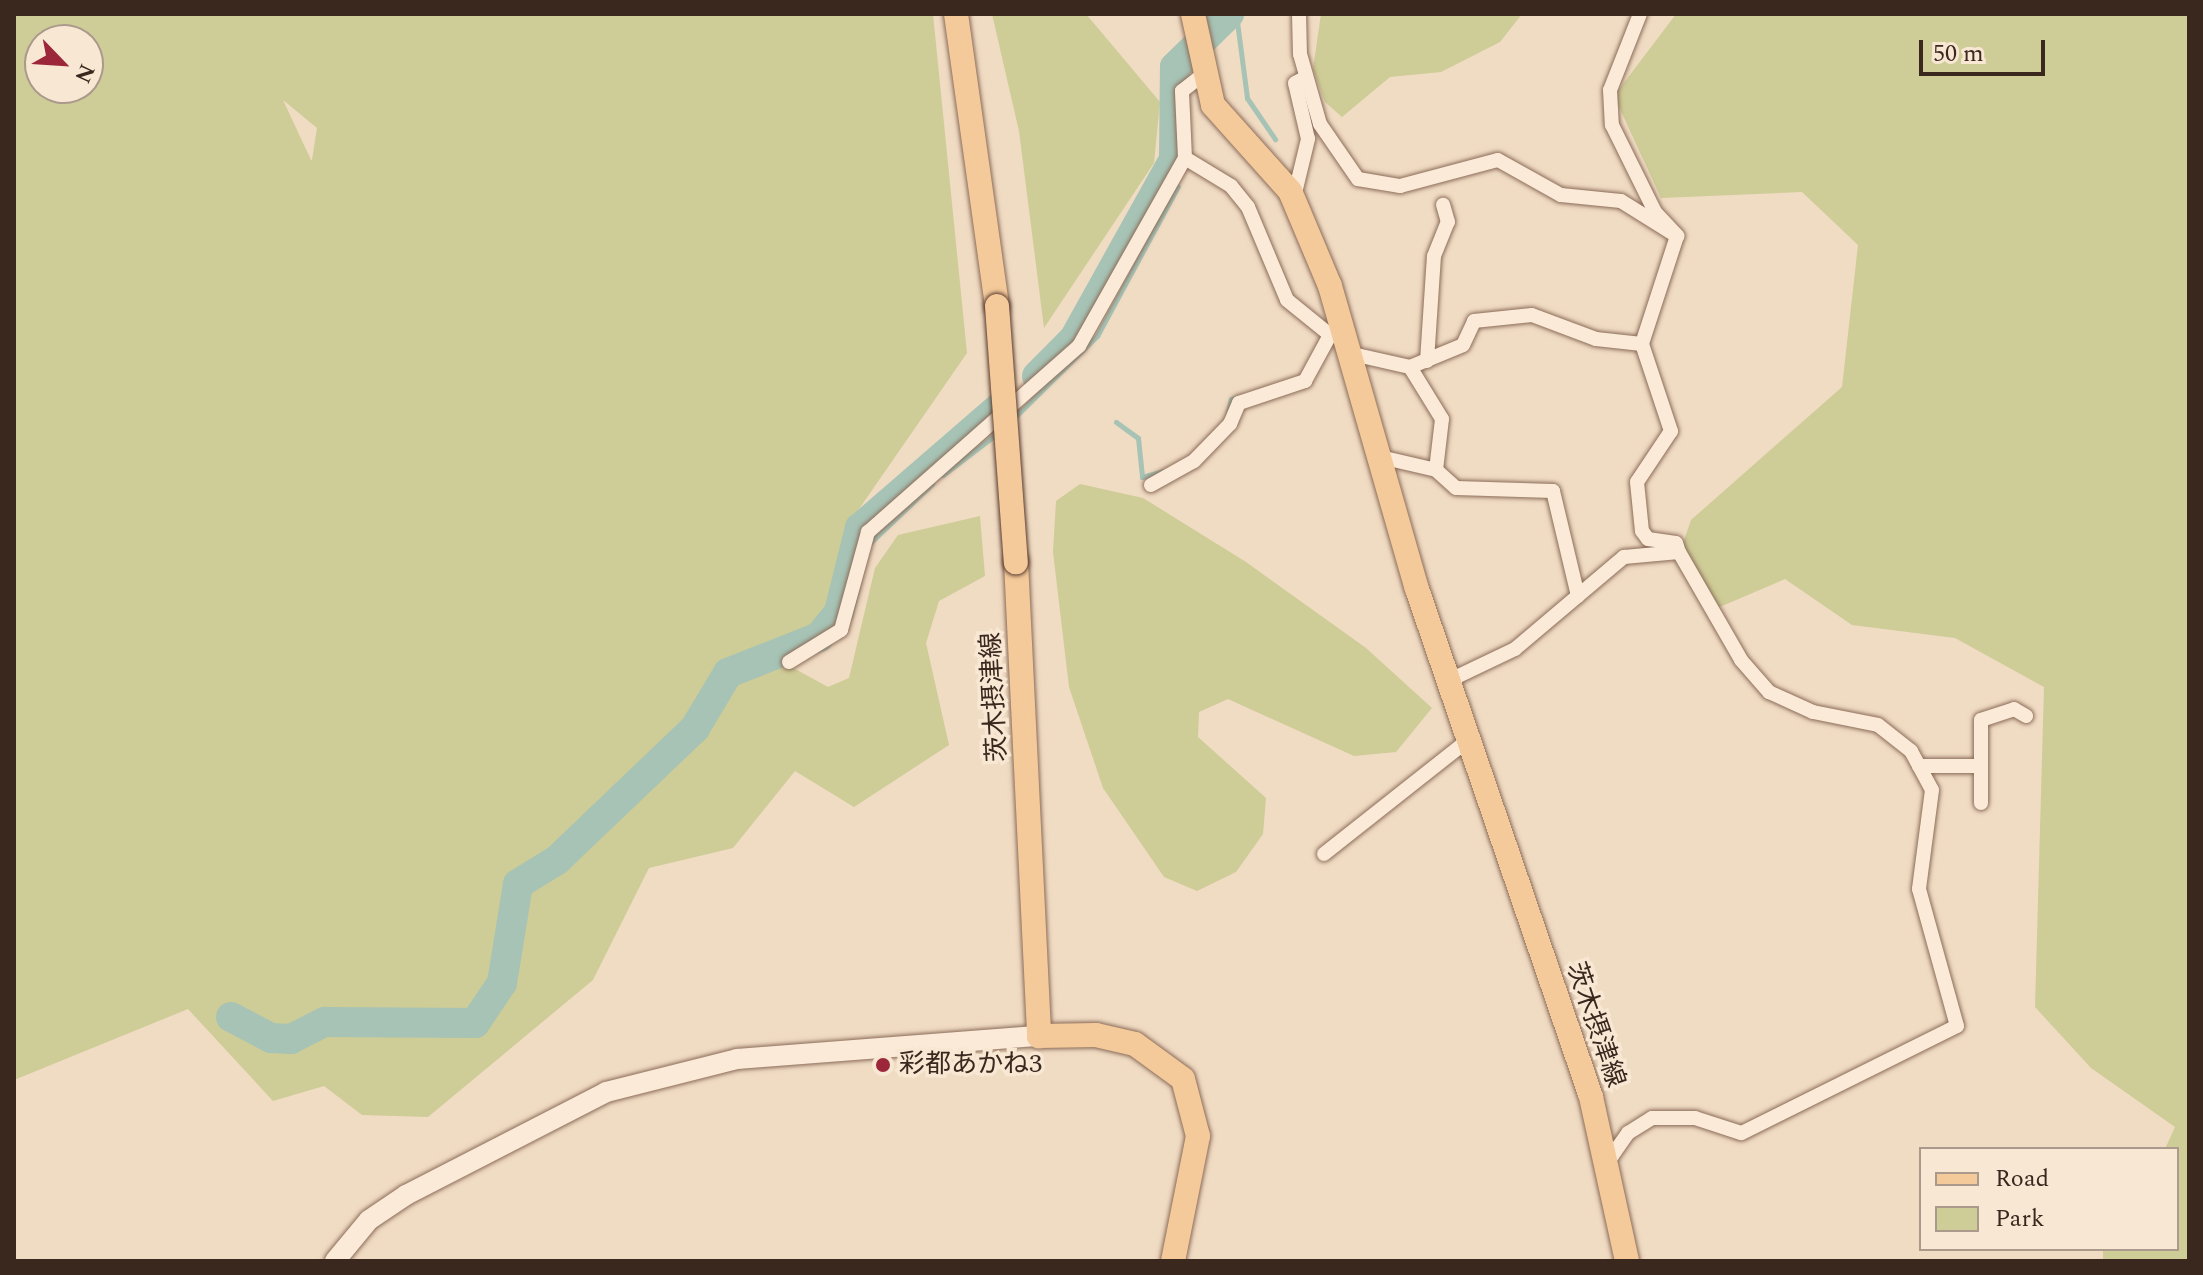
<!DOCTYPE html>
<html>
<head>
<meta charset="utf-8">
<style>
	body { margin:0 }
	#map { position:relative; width:2203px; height:1275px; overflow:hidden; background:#f0dbc3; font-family:Spectral,"Noto Sans JP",serif }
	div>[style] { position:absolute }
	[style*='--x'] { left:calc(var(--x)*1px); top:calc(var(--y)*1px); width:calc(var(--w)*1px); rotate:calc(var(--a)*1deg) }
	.green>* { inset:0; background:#cecc97 }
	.stream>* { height:5px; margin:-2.5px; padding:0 2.5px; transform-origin:2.5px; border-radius:2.5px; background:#a6c3b5 }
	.river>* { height:30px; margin:-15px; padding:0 15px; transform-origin:15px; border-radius:15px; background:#a6c3b5 }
	.roads { filter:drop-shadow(0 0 2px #8b6c59) drop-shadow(0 0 2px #8b6c59) }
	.street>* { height:14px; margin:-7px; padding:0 7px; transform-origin:7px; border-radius:7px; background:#faead7 }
	.secondary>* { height:20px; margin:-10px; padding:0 10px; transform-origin:10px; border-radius:10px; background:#faead7 }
	.primary>* { height:24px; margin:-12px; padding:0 12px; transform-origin:12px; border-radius:12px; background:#f4ca9a }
	.bridges { filter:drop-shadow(0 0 2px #593b2e) drop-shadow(0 0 2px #593b2e) }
	.primary-bridge>* { height:24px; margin:-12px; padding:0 12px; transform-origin:12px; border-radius:12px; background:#f4ca9a }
	.dots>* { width:22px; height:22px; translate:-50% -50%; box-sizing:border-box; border:4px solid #f7e7d3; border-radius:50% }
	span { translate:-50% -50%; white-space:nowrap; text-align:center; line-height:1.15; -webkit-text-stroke:7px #f7e7d3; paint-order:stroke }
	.street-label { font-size:26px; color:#3a271e }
	.poi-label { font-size:26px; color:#3a271e }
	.left { translate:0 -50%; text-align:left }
	.frame { position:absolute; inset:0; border:16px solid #3a271e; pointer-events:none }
	.legend { position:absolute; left:1919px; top:1147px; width:260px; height:104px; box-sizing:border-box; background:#f7e7d3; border:2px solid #ab9a8b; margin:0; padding:10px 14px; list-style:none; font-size:24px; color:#3a271e }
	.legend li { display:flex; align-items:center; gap:16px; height:40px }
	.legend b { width:40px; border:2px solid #ab9a8b }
	.north { position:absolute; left:24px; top:24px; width:80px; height:80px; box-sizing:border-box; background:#f7e7d3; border:2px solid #ab9a8b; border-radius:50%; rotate:115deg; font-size:22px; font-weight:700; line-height:32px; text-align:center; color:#3a271e }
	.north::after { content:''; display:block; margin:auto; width:28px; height:36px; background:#9c273b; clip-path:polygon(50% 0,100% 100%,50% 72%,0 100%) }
	.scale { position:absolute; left:1919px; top:40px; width:126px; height:36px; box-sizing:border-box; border:4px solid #3a271e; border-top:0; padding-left:10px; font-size:24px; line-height:28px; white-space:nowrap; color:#3a271e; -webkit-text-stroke:6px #f7e7d3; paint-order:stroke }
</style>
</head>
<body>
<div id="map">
	<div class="green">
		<i style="clip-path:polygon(evenodd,14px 14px,933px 14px,967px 353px,850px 522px,834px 606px,786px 664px,828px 687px,849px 678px,875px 568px,898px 535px,980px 516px,985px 576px,939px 601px,926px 643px,949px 745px,854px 807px,795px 771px,733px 848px,649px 868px,593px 980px,428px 1117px,362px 1115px,324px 1086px,273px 1101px,188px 1009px,14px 1080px,14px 14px,40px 40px,88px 40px,88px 88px,40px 88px,40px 40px,14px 14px,283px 100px,317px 128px,312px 160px,311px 160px,283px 100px)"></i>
		<i style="clip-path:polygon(992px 14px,1086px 14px,1160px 102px,1154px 163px,1044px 328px,1019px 131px)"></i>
		<i style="clip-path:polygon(1321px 14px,1522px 14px,1500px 42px,1441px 72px,1390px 77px,1342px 117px,1325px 102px,1313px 69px)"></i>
		<i style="clip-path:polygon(1676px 14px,2189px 14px,2189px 1261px,2103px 1261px,2103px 1249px,2177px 1249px,2177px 1149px,2165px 1149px,2175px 1127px,2091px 1068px,2035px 1007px,2044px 687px,1955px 638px,1852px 625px,1785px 579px,1715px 609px,1681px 549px,1691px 520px,1842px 387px,1858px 245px,1802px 192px,1661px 198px,1614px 96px)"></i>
		<i style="clip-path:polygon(1080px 484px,1143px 498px,1246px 562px,1366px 648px,1432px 708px,1396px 752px,1354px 756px,1228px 699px,1199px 712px,1198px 737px,1266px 798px,1263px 834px,1236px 872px,1197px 891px,1164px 877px,1103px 788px,1069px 687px,1053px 552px,1056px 501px)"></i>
	</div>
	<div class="stream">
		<i style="--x:1236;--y:14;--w:85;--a:82.5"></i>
		<i style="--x:1247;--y:98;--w:50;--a:55.7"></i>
		<i style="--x:1227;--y:416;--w:17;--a:-77"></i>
		<i style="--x:1231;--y:399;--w:9;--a:-13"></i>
		<i style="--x:1014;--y:418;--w:117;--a:-44.7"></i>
		<i style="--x:1097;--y:336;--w:170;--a:-61.6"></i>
		<i style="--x:1116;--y:422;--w:27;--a:36"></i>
		<i style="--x:1138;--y:438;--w:39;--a:84"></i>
		<i style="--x:1142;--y:477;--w:22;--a:-16"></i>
		<i style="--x:943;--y:475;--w:69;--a:-37.4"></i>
		<i style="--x:870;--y:543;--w:86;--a:-43.6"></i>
	</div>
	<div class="river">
		<i style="--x:1037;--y:376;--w:52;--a:-45"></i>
		<i style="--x:1074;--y:339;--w:206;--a:-60.9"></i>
		<i style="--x:1174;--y:159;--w:92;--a:-89.4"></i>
		<i style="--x:1175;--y:67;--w:76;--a:-44.5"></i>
		<i style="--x:231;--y:1017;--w:45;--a:27.7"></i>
		<i style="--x:271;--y:1038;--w:20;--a:3"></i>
		<i style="--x:291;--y:1039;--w:38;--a:-27"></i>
		<i style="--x:325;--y:1022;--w:150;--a:0.4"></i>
		<i style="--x:475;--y:1023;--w:48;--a:-56"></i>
		<i style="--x:502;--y:983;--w:100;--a:-80.8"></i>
		<i style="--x:518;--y:884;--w:46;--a:-31.6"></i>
		<i style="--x:557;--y:860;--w:191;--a:-43.7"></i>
		<i style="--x:695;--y:728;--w:64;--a:-59"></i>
		<i style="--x:728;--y:673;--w:98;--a:-21.6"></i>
		<i style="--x:819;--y:637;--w:32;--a:-51"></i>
		<i style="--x:839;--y:612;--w:87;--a:-76"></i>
		<i style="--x:860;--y:528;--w:189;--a:-40.9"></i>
	</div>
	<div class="roads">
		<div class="street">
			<i style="--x:1299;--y:14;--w:40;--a:88.6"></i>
			<i style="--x:1300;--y:54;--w:73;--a:74.1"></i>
			<i style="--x:1320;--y:124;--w:67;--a:55.4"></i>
			<i style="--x:1358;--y:179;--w:43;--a:9.5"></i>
			<i style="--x:1400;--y:186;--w:101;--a:-14.9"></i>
			<i style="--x:1498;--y:160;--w:72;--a:29.1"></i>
			<i style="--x:1561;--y:195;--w:60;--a:5.7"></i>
			<i style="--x:1621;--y:201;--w:66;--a:32"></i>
			<i style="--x:1677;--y:236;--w:114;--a:108"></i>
			<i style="--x:1642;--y:344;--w:92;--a:71.6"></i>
			<i style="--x:1671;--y:431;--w:61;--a:123.7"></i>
			<i style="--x:1637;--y:482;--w:49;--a:84.2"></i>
			<i style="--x:1642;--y:531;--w:10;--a:53"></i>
			<i style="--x:1648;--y:539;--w:28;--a:8"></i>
			<i style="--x:1676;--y:543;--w:9;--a:72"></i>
			<i style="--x:1640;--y:14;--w:82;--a:111.5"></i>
			<i style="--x:1610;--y:90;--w:35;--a:87"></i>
			<i style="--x:1612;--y:125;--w:97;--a:63.7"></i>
			<i style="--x:1655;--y:212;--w:33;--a:47"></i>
			<i style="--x:1185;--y:158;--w:54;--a:31.3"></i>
			<i style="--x:1231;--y:186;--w:27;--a:51"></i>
			<i style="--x:1248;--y:207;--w:101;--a:67.2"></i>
			<i style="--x:1287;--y:300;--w:55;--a:39.1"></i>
			<i style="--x:1330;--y:335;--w:12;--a:-20"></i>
			<i style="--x:1294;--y:197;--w:60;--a:-76.4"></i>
			<i style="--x:1308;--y:139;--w:57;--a:-103.1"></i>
			<i style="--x:1295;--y:83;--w:11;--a:-27"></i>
			<i style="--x:1348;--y:353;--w:64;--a:12.7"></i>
			<i style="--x:1410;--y:367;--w:57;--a:-22.5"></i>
			<i style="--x:1463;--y:345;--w:26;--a:-65"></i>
			<i style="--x:1474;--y:321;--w:58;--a:-5.9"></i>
			<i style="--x:1532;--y:315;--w:68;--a:20.6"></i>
			<i style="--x:1596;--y:339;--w:46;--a:6.2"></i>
			<i style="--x:1427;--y:361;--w:105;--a:-86.2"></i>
			<i style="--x:1434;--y:256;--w:37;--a:-68"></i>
			<i style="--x:1448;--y:222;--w:18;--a:-106"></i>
			<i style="--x:1410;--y:367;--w:61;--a:58.4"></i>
			<i style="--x:1442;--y:419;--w:51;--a:96.7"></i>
			<i style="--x:1376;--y:456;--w:62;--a:13.1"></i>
			<i style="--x:1436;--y:470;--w:27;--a:42"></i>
			<i style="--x:1456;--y:488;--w:97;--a:1.8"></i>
			<i style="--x:1553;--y:491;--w:108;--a:76.6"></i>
			<i style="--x:1151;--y:485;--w:49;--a:-29.2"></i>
			<i style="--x:1194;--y:461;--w:52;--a:-45.8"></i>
			<i style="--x:1230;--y:424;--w:23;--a:-67"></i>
			<i style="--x:1239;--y:403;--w:70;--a:-18.4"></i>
			<i style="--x:1305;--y:381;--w:52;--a:-61.5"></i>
			<i style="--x:789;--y:662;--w:61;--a:-31.6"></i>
			<i style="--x:841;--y:630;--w:102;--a:-74.6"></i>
			<i style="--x:868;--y:532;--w:281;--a:-41.4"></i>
			<i style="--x:1079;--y:346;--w:216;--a:-60.6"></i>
			<i style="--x:1185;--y:158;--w:67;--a:-92.6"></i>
			<i style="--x:1182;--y:91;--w:24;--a:-38"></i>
			<i style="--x:1450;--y:680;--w:72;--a:-25.5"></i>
			<i style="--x:1515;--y:649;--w:143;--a:-40.2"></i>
			<i style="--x:1624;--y:557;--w:55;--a:-5.2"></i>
			<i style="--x:1679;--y:552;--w:125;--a:60.1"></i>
			<i style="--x:1741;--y:660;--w:43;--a:48.8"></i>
			<i style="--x:1769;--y:692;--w:48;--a:24.4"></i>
			<i style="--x:1813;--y:712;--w:66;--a:11.3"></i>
			<i style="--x:1878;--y:725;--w:42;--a:38.2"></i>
			<i style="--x:1911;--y:751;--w:44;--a:61.7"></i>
			<i style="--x:1932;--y:790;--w:100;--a:97.5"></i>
			<i style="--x:1919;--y:889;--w:142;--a:74.5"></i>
			<i style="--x:1957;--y:1026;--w:241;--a:153.6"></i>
			<i style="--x:1741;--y:1133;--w:48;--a:-161.9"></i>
			<i style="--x:1695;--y:1118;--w:43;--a:180"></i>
			<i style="--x:1652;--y:1118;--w:28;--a:148"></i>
			<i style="--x:1628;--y:1133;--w:37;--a:125"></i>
			<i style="--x:1919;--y:766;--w:58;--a:0"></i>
			<i style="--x:1981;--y:803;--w:83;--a:-90"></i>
			<i style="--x:1981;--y:720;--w:35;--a:-18"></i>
			<i style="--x:2014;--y:709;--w:14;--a:30"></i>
			<i style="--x:1324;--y:854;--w:182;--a:-38.3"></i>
		</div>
		<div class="secondary">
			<i style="--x:335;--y:1261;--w:53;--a:-50.3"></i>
			<i style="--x:369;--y:1220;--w:45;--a:-34"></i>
			<i style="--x:406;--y:1195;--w:225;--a:-27.2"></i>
			<i style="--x:606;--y:1092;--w:135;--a:-14.1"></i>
			<i style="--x:737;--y:1059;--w:303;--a:-4.4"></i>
		</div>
		<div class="primary">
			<i style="--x:956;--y:14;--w:295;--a:82"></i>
			<i style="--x:1193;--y:14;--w:93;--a:77.6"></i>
			<i style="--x:1213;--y:105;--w:115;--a:48.2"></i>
			<i style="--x:1290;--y:191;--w:103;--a:67.2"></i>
			<i style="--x:1330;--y:286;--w:315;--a:74"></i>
			<i style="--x:1417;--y:589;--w:537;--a:71.09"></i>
			<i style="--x:1591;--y:1097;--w:168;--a:77.6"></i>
			<i style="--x:1016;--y:562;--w:475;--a:87.2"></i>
			<i style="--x:1039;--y:1036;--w:57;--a:-1"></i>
			<i style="--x:1096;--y:1035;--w:40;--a:13"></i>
			<i style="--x:1135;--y:1044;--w:59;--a:36.1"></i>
			<i style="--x:1183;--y:1079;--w:59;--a:75.3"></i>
			<i style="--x:1198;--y:1136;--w:127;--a:101.3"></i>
		</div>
	</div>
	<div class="bridges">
		<div class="primary-bridge">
			<i style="--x:997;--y:306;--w:257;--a:85.8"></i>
		</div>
	</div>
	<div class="dots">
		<i style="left:883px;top:1065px;background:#9c273b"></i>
	</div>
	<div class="street-label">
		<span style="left:995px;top:697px;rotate:-93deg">茨木摂津線</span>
		<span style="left:1595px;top:1025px;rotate:71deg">茨木摂津線</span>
	</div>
	<div class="poi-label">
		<span class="left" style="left:899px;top:1065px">彩都あかね3</span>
	</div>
	<div class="frame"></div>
	<ul class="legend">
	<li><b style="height:10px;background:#f4ca9a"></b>Road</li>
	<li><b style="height:22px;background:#cecc97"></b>Park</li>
	</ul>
	<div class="north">N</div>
	<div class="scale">50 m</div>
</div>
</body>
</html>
